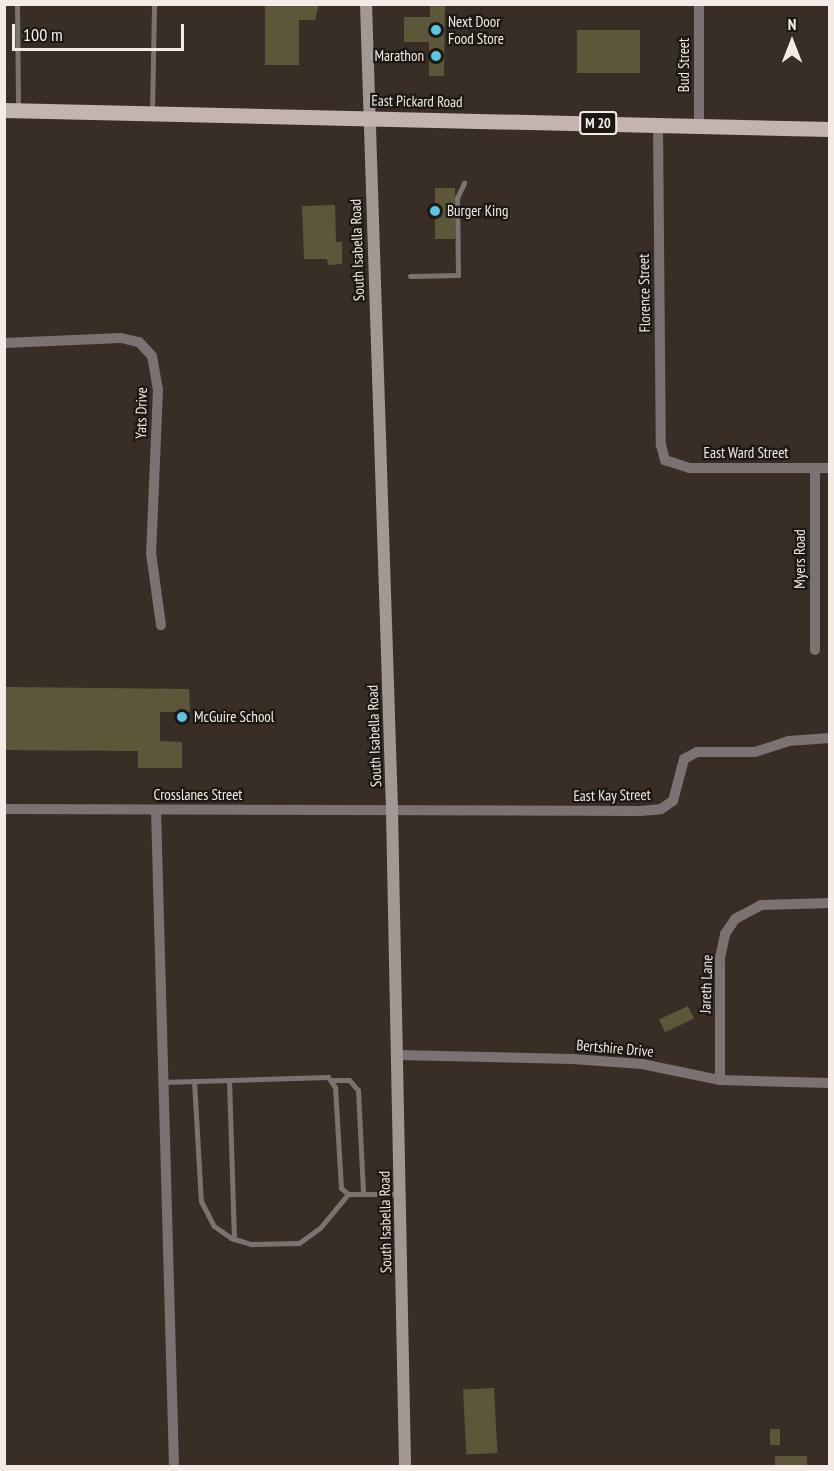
<!DOCTYPE html>
<html>
<head>
<meta charset="utf-8">
<style>
	body { margin:0 }
	#map { position:relative; width:834px; height:1471px; overflow:hidden; background:#392e25; font-family:"PT Sans Narrow",sans-serif }
	div>[style] { position:absolute }
	[style*='--x'] { left:calc(var(--x)*1px); top:calc(var(--y)*1px); width:calc(var(--w)*1px); rotate:calc(var(--a)*1deg) }
	.building>* { inset:0; background:#5d573a; transform-origin:0 0 }
	.lane>* { height:5px; margin:-2.5px; padding:0 2.5px; transform-origin:2.5px; border-radius:2.5px; background:#7b7371 }
	.street>* { height:10px; margin:-5px; padding:0 5px; transform-origin:5px; border-radius:5px; background:#7b7371 }
	.secondary>* { height:12px; margin:-6px; padding:0 6px; transform-origin:6px; border-radius:6px; background:#a49895 }
	.primary>* { height:15px; margin:-7.5px; padding:0 7.5px; transform-origin:7.5px; border-radius:7.5px; background:#c4b4b0 }
	.dots>* { width:16px; height:16px; translate:-50% -50%; box-sizing:border-box; border:3px solid #1c1813; border-radius:50% }
	span { translate:-50% -50%; white-space:nowrap; text-align:center; line-height:1.15; -webkit-text-stroke:4.5px #1c1813; paint-order:stroke }
	.shield-label span { padding:2px 4px; background:#1c1813; border:2px solid; border-radius:4px; -webkit-text-stroke-width:0 }
	.shield-label { font-size:14px; color:#f3ece6; font-weight:700 }
	.poi-label { font-size:15px; color:#f3ece6 }
	.left { translate:0 -50%; text-align:left }
	.right { translate:-100% -50%; text-align:right }
	.street-label { font-size:15px; color:#f3ece6 }
	.frame { position:absolute; inset:0; border:6px solid #f3ece6; pointer-events:none }
	.north { position:absolute; left:762px; top:12px; width:60px; height:60px; -webkit-text-stroke:4px #1c1813; paint-order:stroke; rotate:0deg; font-size:16px; font-weight:700; line-height:24px; text-align:center; color:#f3ece6 }
	.north::after { content:''; display:block; margin:auto; width:21px; height:27px; background:#f3ece6; clip-path:polygon(50% 0,100% 100%,50% 72%,0 100%) }
	.scale { position:absolute; left:12px; top:24px; width:172px; height:27px; box-sizing:border-box; border:3px solid #f3ece6; border-top:0; padding-left:8px; font-size:18px; line-height:21px; white-space:nowrap; color:#f3ece6; -webkit-text-stroke:4px #1c1813; paint-order:stroke }
</style>
</head>
<body>
<div id="map">
	<div class="building">
		<i style="clip-path:polygon(265px 4px,319px 4px,315px 20px,299px 20px,299px 65px,265px 65px)"></i>
		<i style="clip-path:polygon(430px 4px,445px 4px,444px 76px,429px 76px,429px 42px,404px 42px,404px 17px,430px 17px)"></i>
		<i style="left:577px;top:30px;width:63px;height:43px"></i>
		<i style="left:435px;top:188px;width:20px;height:51px"></i>
		<i style="clip-path:polygon(335px 205px,336px 242px,342px 242px,342px 264px,328px 265px,327px 259px,304px 259px,302px 206px)"></i>
		<i style="clip-path:polygon(4px 687px,189px 689px,190px 712px,160px 712px,160px 741px,182px 742px,182px 768px,138px 768px,138px 751px,4px 750px)"></i>
		<i style="left:688px;top:1006px;width:14px;height:32px;rotate:65deg"></i>
		<i style="left:494px;top:1388px;width:65px;height:31px;rotate:87deg"></i>
		<i style="left:770px;top:1429px;width:10px;height:16px"></i>
		<i style="left:775px;top:1456px;width:32px;height:11px"></i>
	</div>
	<div class="lane">
		<i style="--x:17;--y:4;--w:104;--a:89.4"></i>
		<i style="--x:152;--y:112;--w:108;--a:-88.9"></i>
		<i style="--x:410;--y:276;--w:48;--a:-1.2"></i>
		<i style="--x:458;--y:275;--w:77;--a:-90.7"></i>
		<i style="--x:457;--y:198;--w:17;--a:-65"></i>
		<i style="--x:229;--y:1080;--w:159;--a:88.2"></i>
		<i style="--x:333;--y:1080;--w:16;--a:0"></i>
		<i style="--x:349;--y:1080;--w:13;--a:48"></i>
		<i style="--x:358;--y:1090;--w:104;--a:87.2"></i>
		<i style="--x:194;--y:1081;--w:120;--a:86.7"></i>
		<i style="--x:201;--y:1201;--w:28;--a:63"></i>
		<i style="--x:214;--y:1226;--w:21;--a:35"></i>
		<i style="--x:231;--y:1238;--w:21;--a:17"></i>
		<i style="--x:251;--y:1244;--w:48;--a:-1.2"></i>
		<i style="--x:299;--y:1243;--w:26;--a:-36"></i>
		<i style="--x:320;--y:1228;--w:44;--a:-50.5"></i>
		<i style="--x:163;--y:1082;--w:165;--a:-1.7"></i>
		<i style="--x:328;--y:1077;--w:12;--a:55"></i>
		<i style="--x:335;--y:1087;--w:101;--a:86.6"></i>
		<i style="--x:341;--y:1188;--w:9;--a:41"></i>
		<i style="--x:348;--y:1194;--w:51;--a:0"></i>
	</div>
	<div class="street">
		<i style="--x:658;--y:125;--w:320;--a:89.5"></i>
		<i style="--x:661;--y:445;--w:16;--a:75"></i>
		<i style="--x:665;--y:460;--w:25;--a:18"></i>
		<i style="--x:689;--y:468;--w:141;--a:0"></i>
		<i style="--x:699;--y:126;--w:122;--a:-90"></i>
		<i style="--x:4;--y:343;--w:117;--a:-2.4"></i>
		<i style="--x:121;--y:338;--w:18;--a:13"></i>
		<i style="--x:139;--y:342;--w:19;--a:47"></i>
		<i style="--x:152;--y:356;--w:34;--a:80"></i>
		<i style="--x:158;--y:389;--w:164;--a:92.4"></i>
		<i style="--x:151;--y:553;--w:73;--a:82.1"></i>
		<i style="--x:815;--y:650;--w:182;--a:-90"></i>
		<i style="--x:4;--y:809;--w:636;--a:0.18"></i>
		<i style="--x:640;--y:811;--w:21;--a:-5"></i>
		<i style="--x:661;--y:809;--w:14;--a:-34"></i>
		<i style="--x:673;--y:801;--w:43;--a:-75.3"></i>
		<i style="--x:684;--y:759;--w:15;--a:-28"></i>
		<i style="--x:697;--y:752;--w:58;--a:0"></i>
		<i style="--x:755;--y:752;--w:35;--a:-18"></i>
		<i style="--x:788;--y:741;--w:42;--a:-4.1"></i>
		<i style="--x:156;--y:810;--w:656;--a:88.43"></i>
		<i style="--x:396;--y:1055;--w:176;--a:1.3"></i>
		<i style="--x:572;--y:1059;--w:70;--a:4.1"></i>
		<i style="--x:642;--y:1064;--w:80;--a:11.6"></i>
		<i style="--x:720;--y:1080;--w:110;--a:1.6"></i>
		<i style="--x:720;--y:1080;--w:122;--a:-90"></i>
		<i style="--x:720;--y:958;--w:25;--a:-78"></i>
		<i style="--x:725;--y:934;--w:18;--a:-56"></i>
		<i style="--x:735;--y:919;--w:30;--a:-28"></i>
		<i style="--x:761;--y:905;--w:69;--a:-1.7"></i>
	</div>
	<div class="secondary">
		<i style="--x:366;--y:4;--w:807;--a:88.15"></i>
		<i style="--x:392;--y:811;--w:655;--a:88.86"></i>
	</div>
	<div class="primary">
		<i style="--x:4;--y:110;--w:826;--a:1.32"></i>
	</div>
	<div class="dots">
		<i style="left:436px;top:30px;background:#5bc7e7"></i>
		<i style="left:436px;top:56px;background:#5bc7e7"></i>
		<i style="left:435px;top:211px;background:#5bc7e7"></i>
		<i style="left:182px;top:717px;background:#5bc7e7"></i>
	</div>
	<div class="shield-label">
		<span style="left:598px;top:123px">M 20</span>
	</div>
	<div class="poi-label">
		<span class="left" style="left:448px;top:30px">Next Door<br>Food Store</span>
		<span class="right" style="left:424px;top:56px">Marathon</span>
		<span class="left" style="left:447px;top:211px">Burger King</span>
		<span class="left" style="left:194px;top:717px">McGuire School</span>
	</div>
	<div class="street-label">
		<span style="left:684px;top:65px;rotate:-90deg">Bud Street</span>
		<span style="left:417px;top:101px;rotate:1deg">East Pickard Road</span>
		<span style="left:357px;top:250px;rotate:-92deg">South Isabella Road</span>
		<span style="left:644px;top:293px;rotate:-91deg">Florence Street</span>
		<span style="left:141px;top:413px;rotate:-89deg">Yats Drive</span>
		<span style="left:746px;top:453px">East Ward Street</span>
		<span style="left:800px;top:559px;rotate:-90deg">Myers Road</span>
		<span style="left:374px;top:736px;rotate:-92deg">South Isabella Road</span>
		<span style="left:198px;top:795px">Crosslanes Street</span>
		<span style="left:612px;top:795px;rotate:-1deg">East Kay Street</span>
		<span style="left:706px;top:984px;rotate:-88deg">Jareth Lane</span>
		<span style="left:615px;top:1048px;rotate:5deg">Bertshire Drive</span>
		<span style="left:385px;top:1222px;rotate:-91deg">South Isabella Road</span>
	</div>
	<div class="frame"></div>
	<div class="north">N</div>
	<div class="scale">100 m</div>
</div>
</body>
</html>
